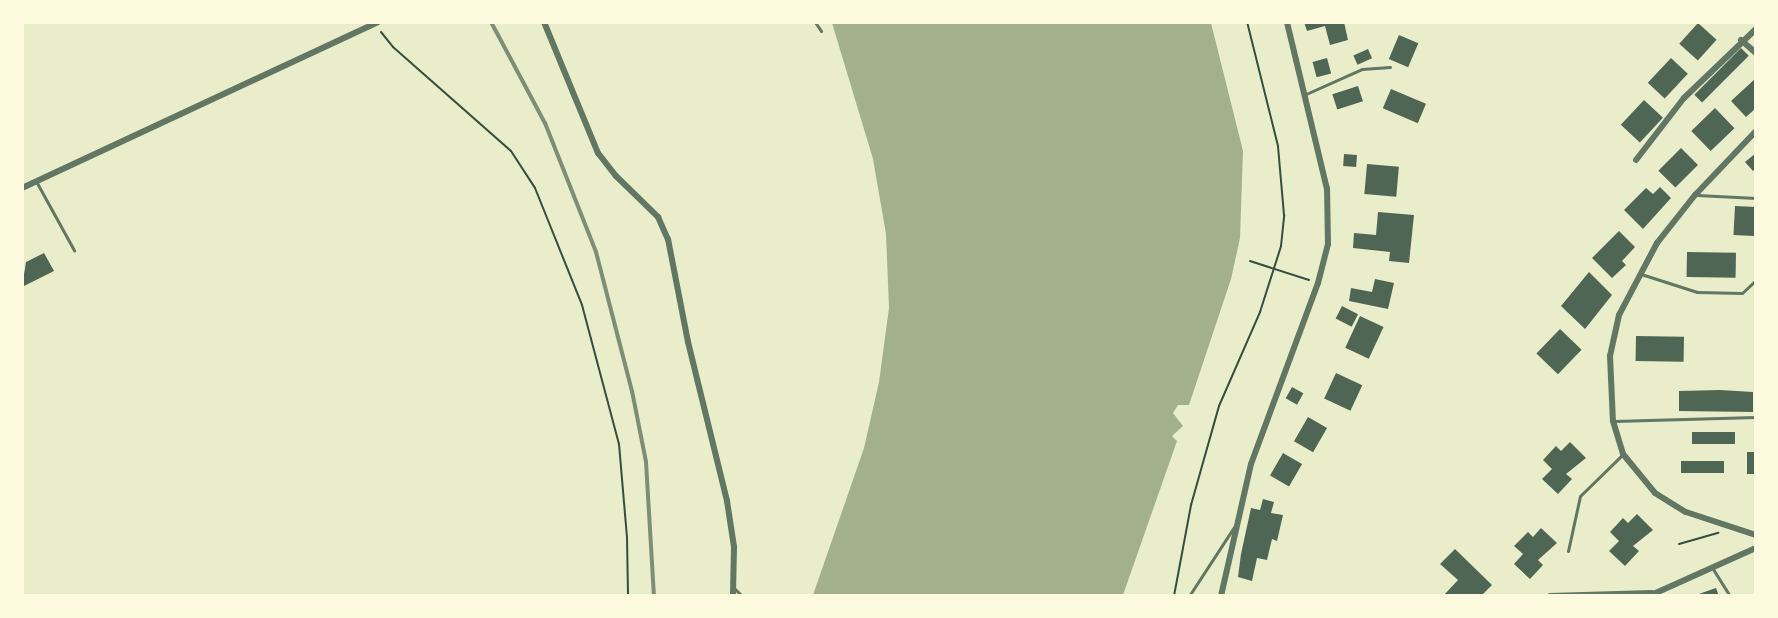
<!DOCTYPE html>
<html>
<head>
<meta charset="utf-8">
<style>
	body { margin:0 }
	#map { position:relative; width:1778px; height:618px; overflow:hidden; background:#e9edc9; font-family:Poppins,sans-serif }
	div>[style] { position:absolute }
	[style*='--x'] { left:calc(var(--x)*1px); top:calc(var(--y)*1px); width:calc(var(--w)*1px); rotate:calc(var(--a)*1deg) }
	.water>* { inset:0; background:#a3b18a }
	.building>* { inset:0; background:#4f6655; transform-origin:0 0 }
	.path>* { height:2px; margin:-1px; padding:0 1px; transform-origin:1px; border-radius:1px; background:#344e41 }
	.service>* { height:3px; margin:-1.5px; padding:0 1.5px; transform-origin:1.5px; border-radius:1.5px; background:#617663 }
	.minor>* { height:6px; margin:-3px; padding:0 3px; transform-origin:3px; border-radius:3px; background:#617663 }
	.rail>* { height:4px; margin:-2px; padding:0 2px; transform-origin:2px; border-radius:2px; background:#7c8e77 }
	span { translate:-50% -50%; white-space:nowrap; text-align:center; line-height:1.15; -webkit-text-stroke:6px #fefae0; paint-order:stroke }
	.frame { position:absolute; inset:0; border:24px solid #fefae0; pointer-events:none }
</style>
</head>
<body>
<div id="map">
	<div class="water">
		<i style="clip-path:polygon(832px 23px,1211px 23px,1243px 151px,1240px 238px,1231px 279px,1189px 405px,1178px 405px,1173px 413px,1183px 426px,1172px 436px,1177px 441px,1123px 595px,813px 595px,864px 448px,879px 382px,889px 308px,886px 234px,873px 159px)"></i>
	</div>
	<div class="building">
		<i style="clip-path:polygon(1304px 22px,1344px 22px,1348px 40px,1330px 45px,1325px 26px,1307px 31px)"></i>
		<i style="left:1698px;top:23px;width:25px;height:28px;rotate:42deg"></i>
		<i style="left:1399px;top:35px;width:21px;height:26px;rotate:23deg"></i>
		<i style="left:1741px;top:48px;width:11px;height:66px;rotate:45deg"></i>
		<i style="left:1368px;top:49px;width:10px;height:16px;rotate:66deg"></i>
		<i style="left:1327px;top:58px;width:16px;height:15px;rotate:75deg"></i>
		<i style="left:1671px;top:58px;width:23px;height:34px;rotate:43deg"></i>
		<i style="clip-path:polygon(1756px 78px,1756px 108px,1746px 117px,1731px 101px)"></i>
		<i style="left:1358px;top:86px;width:16px;height:27px;rotate:72deg"></i>
		<i style="left:1391px;top:89px;width:38px;height:21px;rotate:23deg"></i>
		<i style="left:1644px;top:100px;width:26px;height:34px;rotate:43deg"></i>
		<i style="left:1715px;top:108px;width:28px;height:33px;rotate:46deg"></i>
		<i style="left:1681px;top:148px;width:24px;height:32px;rotate:45deg"></i>
		<i style="clip-path:polygon(1756px 153px,1756px 169px,1753px 171px,1745px 162px)"></i>
		<i style="left:1344px;top:154px;width:13px;height:12px;rotate:4deg"></i>
		<i style="left:1367px;top:164px;width:32px;height:30px;rotate:5deg"></i>
		<i style="clip-path:polygon(1660px 187px,1671px 198px,1643px 229px,1624px 210px,1646px 188px,1653px 194px)"></i>
		<i style="left:1735px;top:206px;width:21px;height:29px;rotate:3deg"></i>
		<i style="clip-path:polygon(1378px 212px,1414px 215px,1409px 263px,1389px 261px,1390px 252px,1353px 248px,1354px 233px,1376px 235px)"></i>
		<i style="clip-path:polygon(1619px 231px,1635px 247px,1622px 261px,1626px 265px,1612px 278px,1592px 258px)"></i>
		<i style="left:1687px;top:252px;width:49px;height:25px;rotate:1deg"></i>
		<i style="clip-path:polygon(44px 253px,54px 271px,22px 287px,26px 262px)"></i>
		<i style="clip-path:polygon(1589px 272px,1612px 295px,1585px 329px,1561px 306px)"></i>
		<i style="clip-path:polygon(1375px 279px,1394px 283px,1388px 309px,1349px 301px,1351px 288px,1372px 292px)"></i>
		<i style="left:1342px;top:306px;width:18px;height:14px;rotate:27deg"></i>
		<i style="left:1360px;top:316px;width:26px;height:35px;rotate:25deg"></i>
		<i style="left:1560px;top:329px;width:30px;height:34px;rotate:44deg"></i>
		<i style="left:1636px;top:336px;width:48px;height:25px;rotate:1deg"></i>
		<i style="left:1336px;top:373px;width:29px;height:28px;rotate:25deg"></i>
		<i style="left:1292px;top:387px;width:13px;height:13px;rotate:29deg"></i>
		<i style="clip-path:polygon(1720px 390px,1753px 392px,1753px 412px,1679px 411px,1679px 391px)"></i>
		<i style="left:1308px;top:417px;width:22px;height:28px;rotate:30deg"></i>
		<i style="left:1735px;top:432px;width:12px;height:43px;rotate:90deg"></i>
		<i style="clip-path:polygon(1570px 442px,1586px 458px,1566px 474px,1572px 479px,1558px 494px,1542px 479px,1552px 469px,1543px 460px,1556px 446px,1561px 451px)"></i>
		<i style="left:1747px;top:452px;width:9px;height:22px"></i>
		<i style="left:1283px;top:453px;width:22px;height:26px;rotate:30deg"></i>
		<i style="left:1724px;top:461px;width:12px;height:43px;rotate:90deg"></i>
		<i style="clip-path:polygon(1263px 499px,1274px 502px,1271px 513px,1283px 515px,1277px 541px,1272px 539px,1267px 560px,1257px 558px,1252px 581px,1238px 577px,1241px 554px,1251px 508px,1260px 510px)"></i>
		<i style="clip-path:polygon(1637px 514px,1653px 530px,1633px 546px,1639px 551px,1625px 566px,1609px 551px,1619px 541px,1610px 532px,1623px 518px,1628px 523px)"></i>
		<i style="clip-path:polygon(1541px 528px,1557px 543px,1538px 560px,1543px 565px,1530px 579px,1514px 564px,1523px 554px,1514px 546px,1528px 532px,1533px 537px)"></i>
		<i style="clip-path:polygon(1455px 549px,1492px 585px,1481px 596px,1443px 596px,1458px 580px,1440px 564px)"></i>
		<i style="clip-path:polygon(1716px 588px,1719px 596px,1696px 596px,1696px 595px)"></i>
	</div>
	<div class="path">
		<i style="--x:381;--y:32;--w:19;--a:51"></i>
		<i style="--x:393;--y:47;--w:157;--a:41.4"></i>
		<i style="--x:511;--y:151;--w:44;--a:57"></i>
		<i style="--x:535;--y:188;--w:126;--a:68.1"></i>
		<i style="--x:582;--y:305;--w:144;--a:75.1"></i>
		<i style="--x:619;--y:444;--w:93;--a:85.1"></i>
		<i style="--x:627;--y:537;--w:59;--a:89"></i>
		<i style="--x:1250;--y:261;--w:62;--a:17.9"></i>
		<i style="--x:1679;--y:544;--w:41;--a:-15.8"></i>
		<i style="--x:1174;--y:596;--w:93;--a:-79.4"></i>
		<i style="--x:1191;--y:505;--w:103;--a:-74.2"></i>
		<i style="--x:1219;--y:406;--w:103;--a:-66.4"></i>
		<i style="--x:1260;--y:312;--w:69;--a:-72.3"></i>
		<i style="--x:1281;--y:246;--w:31;--a:-84"></i>
		<i style="--x:1284;--y:215;--w:69;--a:-95"></i>
		<i style="--x:1278;--y:146;--w:128;--a:-104"></i>
	</div>
	<div class="service">
		<i style="--x:815;--y:22;--w:11;--a:56"></i>
		<i style="--x:1306;--y:94;--w:61;--a:-24.1"></i>
		<i style="--x:1362;--y:69;--w:28;--a:-4"></i>
		<i style="--x:37;--y:183;--w:77;--a:61.1"></i>
		<i style="--x:1697;--y:195;--w:59;--a:2.9"></i>
		<i style="--x:1641;--y:274;--w:59;--a:17.8"></i>
		<i style="--x:1697;--y:292;--w:45;--a:1.3"></i>
		<i style="--x:1742;--y:293;--w:19;--a:-43"></i>
		<i style="--x:1614;--y:421;--w:142;--a:-1.6"></i>
		<i style="--x:1568;--y:551;--w:56;--a:-77.7"></i>
		<i style="--x:1580;--y:496;--w:60;--a:-44.3"></i>
		<i style="--x:1713;--y:569;--w:32;--a:58"></i>
		<i style="--x:735;--y:589;--w:10;--a:45"></i>
		<i style="--x:1189;--y:596;--w:82;--a:-56.9"></i>
	</div>
	<div class="minor">
		<i style="--x:544;--y:22;--w:142;--a:67.6"></i>
		<i style="--x:598;--y:153;--w:29;--a:52"></i>
		<i style="--x:616;--y:176;--w:59;--a:44.3"></i>
		<i style="--x:658;--y:217;--w:24;--a:66"></i>
		<i style="--x:668;--y:239;--w:105;--a:79"></i>
		<i style="--x:688;--y:342;--w:164;--a:76.2"></i>
		<i style="--x:727;--y:501;--w:47;--a:81.3"></i>
		<i style="--x:734;--y:547;--w:49;--a:91.2"></i>
		<i style="--x:1741;--y:40;--w:20;--a:41"></i>
		<i style="--x:1756;--y:131;--w:88;--a:133.6"></i>
		<i style="--x:1695;--y:195;--w:61;--a:128.4"></i>
		<i style="--x:1657;--y:243;--w:81;--a:117.8"></i>
		<i style="--x:1619;--y:315;--w:42;--a:102.4"></i>
		<i style="--x:1610;--y:356;--w:65;--a:87.4"></i>
		<i style="--x:1613;--y:421;--w:34;--a:73"></i>
		<i style="--x:1623;--y:454;--w:50;--a:50.6"></i>
		<i style="--x:1655;--y:493;--w:36;--a:32"></i>
		<i style="--x:1686;--y:512;--w:74;--a:18.2"></i>
		<i style="--x:1636;--y:160;--w:78;--a:-52.3"></i>
		<i style="--x:1684;--y:98;--w:100;--a:-43.8"></i>
		<i style="--x:22;--y:188;--w:393;--a:-25"></i>
		<i style="--x:1221;--y:596;--w:135;--a:-77.2"></i>
		<i style="--x:1251;--y:464;--w:193;--a:-69.7"></i>
		<i style="--x:1318;--y:283;--w:40;--a:-75.6"></i>
		<i style="--x:1328;--y:244;--w:55;--a:-91"></i>
		<i style="--x:1327;--y:189;--w:172;--a:-103.5"></i>
		<i style="--x:1550;--y:596;--w:102;--a:-1.7"></i>
		<i style="--x:1649;--y:596;--w:117;--a:-24.2"></i>
	</div>
	<div class="rail">
		<i style="--x:491;--y:22;--w:115;--a:61.9"></i>
		<i style="--x:545;--y:123;--w:139;--a:68.4"></i>
		<i style="--x:596;--y:252;--w:144;--a:75.5"></i>
		<i style="--x:632;--y:391;--w:72;--a:78.8"></i>
		<i style="--x:646;--y:462;--w:134;--a:86.6"></i>
	</div>
	<div class="frame"></div>
</div>
</body>
</html>
